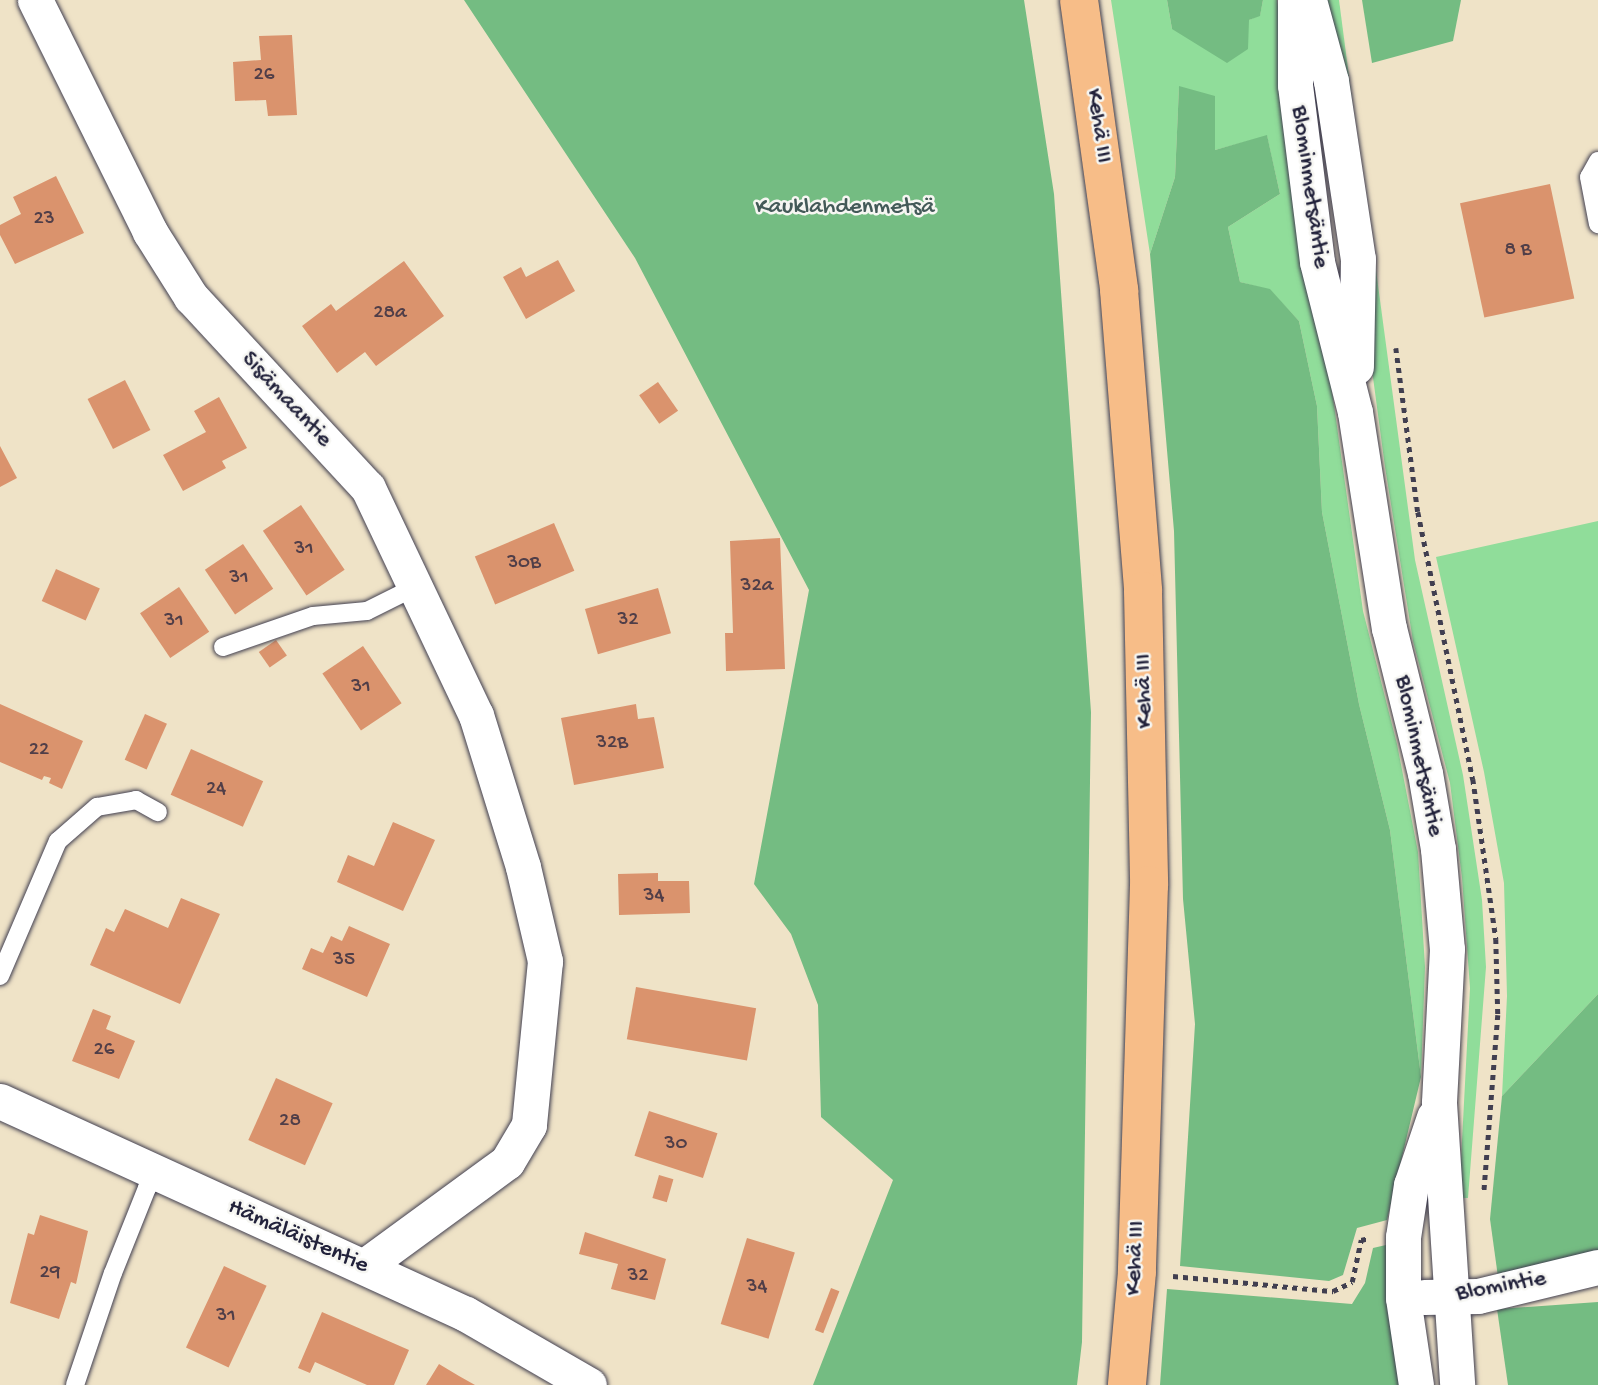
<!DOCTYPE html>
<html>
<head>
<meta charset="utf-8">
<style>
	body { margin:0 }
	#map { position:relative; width:1598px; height:1385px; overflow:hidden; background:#efe3c7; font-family:"Gochi Hand",sans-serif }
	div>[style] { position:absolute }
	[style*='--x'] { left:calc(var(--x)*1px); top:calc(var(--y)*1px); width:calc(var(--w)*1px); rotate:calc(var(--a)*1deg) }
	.green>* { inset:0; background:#90dd9a }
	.forest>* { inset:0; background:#74bc82 }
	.building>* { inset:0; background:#da936d; transform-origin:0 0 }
	.path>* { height:4.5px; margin-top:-2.25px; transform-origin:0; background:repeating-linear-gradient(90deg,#413f50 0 5px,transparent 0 10px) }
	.roads { filter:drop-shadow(0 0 2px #413f50) drop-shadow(0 0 2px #413f50) }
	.service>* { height:18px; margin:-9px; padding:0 9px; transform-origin:9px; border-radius:9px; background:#fff }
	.minor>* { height:35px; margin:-17.5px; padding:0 17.5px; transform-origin:17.5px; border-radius:17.5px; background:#fff }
	.trunk>* { height:38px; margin:-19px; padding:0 19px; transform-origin:19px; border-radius:19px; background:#f7bd88 }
	span { translate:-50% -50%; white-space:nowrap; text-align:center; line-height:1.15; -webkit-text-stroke:5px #f6f6f2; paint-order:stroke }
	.number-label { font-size:21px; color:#503e48 }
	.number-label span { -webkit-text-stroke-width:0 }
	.street-label { font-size:24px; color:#22223b }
	.park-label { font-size:24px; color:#435a58 }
</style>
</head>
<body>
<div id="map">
	<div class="green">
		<i style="clip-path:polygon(1111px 0,1167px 0,1172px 29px,1249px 20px,1260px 15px,1263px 0,1277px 0,1363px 611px,1397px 744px,1418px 852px,1425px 967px,1421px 1077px,1390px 830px,1359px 704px,1322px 512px,1317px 406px,1299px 321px,1270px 290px,1240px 282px,1228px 227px,1280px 194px,1267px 136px,1215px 150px,1179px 87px,1175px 177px,1150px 254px)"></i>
		<i style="clip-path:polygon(1325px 0,1339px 0,1356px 130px,1351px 131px)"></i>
		<i style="clip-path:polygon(1366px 196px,1415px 560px,1463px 775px,1482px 900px,1486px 967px,1468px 1198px,1459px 1198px,1470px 988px,1462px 878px,1450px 783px,1413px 641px,1385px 467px,1372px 370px)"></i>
		<i style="clip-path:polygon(1598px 521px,1598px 994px,1502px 1096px,1507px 996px,1504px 883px,1484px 772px,1436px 557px)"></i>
	</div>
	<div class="forest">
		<i style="clip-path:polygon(464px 0,1024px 0,1054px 194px,1091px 712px,1082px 1342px,1077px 1385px,813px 1385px,893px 1180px,821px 1117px,818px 1005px,791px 934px,754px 884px,809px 590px,635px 258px)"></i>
		<i style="clip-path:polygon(1167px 0,1263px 0,1260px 16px,1249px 20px,1248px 49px,1227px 63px,1172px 29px)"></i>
		<i style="clip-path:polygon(1362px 0,1461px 0,1453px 41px,1372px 63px)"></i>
		<i style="clip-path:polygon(1179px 86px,1215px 96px,1215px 150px,1267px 135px,1280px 194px,1228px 227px,1240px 282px,1270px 289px,1299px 321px,1317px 406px,1322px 512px,1359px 704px,1390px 830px,1421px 1077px,1387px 1220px,1357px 1228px,1343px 1275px,1329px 1281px,1180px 1266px,1195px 1024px,1183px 899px,1174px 531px,1150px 254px,1175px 177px)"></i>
		<i style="clip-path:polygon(1598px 994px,1598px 1251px,1498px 1277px,1490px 1219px,1502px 1096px)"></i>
		<i style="clip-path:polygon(1386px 1245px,1400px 1385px,1160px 1385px,1167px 1289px,1352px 1304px,1365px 1283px,1373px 1248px)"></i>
		<i style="clip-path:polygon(1598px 1302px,1598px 1385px,1508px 1385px,1497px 1309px)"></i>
	</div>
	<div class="building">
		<i style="clip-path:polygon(292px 35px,297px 115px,268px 116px,266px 100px,235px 101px,233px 62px,261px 60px,259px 36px)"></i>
		<i style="clip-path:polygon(56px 176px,84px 233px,15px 264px,0 235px,0 225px,21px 214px,13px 197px)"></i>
		<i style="left:1550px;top:184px;width:117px;height:92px;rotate:78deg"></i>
		<i style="clip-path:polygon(558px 260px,575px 291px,526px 319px,503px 277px,521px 267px,526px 277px)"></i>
		<i style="clip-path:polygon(404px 261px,444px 316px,376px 366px,365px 352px,337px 373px,302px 326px,331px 304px,336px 311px)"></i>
		<i style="left:125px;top:380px;width:56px;height:42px;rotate:63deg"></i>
		<i style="left:658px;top:382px;width:35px;height:23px;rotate:55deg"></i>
		<i style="clip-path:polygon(219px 397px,247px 448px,222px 461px,226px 468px,183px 491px,163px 455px,206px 432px,194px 411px)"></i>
		<i style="clip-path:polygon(0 446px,17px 478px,0 487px)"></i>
		<i style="left:301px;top:505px;width:78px;height:46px;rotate:56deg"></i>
		<i style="left:554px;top:523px;width:52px;height:86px;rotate:67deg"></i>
		<i style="clip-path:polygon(780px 538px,785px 669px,726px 671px,725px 633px,733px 633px,730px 541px)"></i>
		<i style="left:243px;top:544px;width:54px;height:46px;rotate:56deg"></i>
		<i style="left:56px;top:569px;width:48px;height:35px;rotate:24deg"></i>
		<i style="left:179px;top:587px;width:54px;height:47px;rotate:56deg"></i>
		<i style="left:658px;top:588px;width:47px;height:76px;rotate:74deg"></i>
		<i style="left:276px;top:640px;width:19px;height:21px;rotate:55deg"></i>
		<i style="left:363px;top:646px;width:69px;height:49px;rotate:56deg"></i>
		<i style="clip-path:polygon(0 704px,83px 741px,62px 789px,49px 783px,51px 778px,44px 776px,42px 780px,0 762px)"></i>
		<i style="clip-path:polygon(636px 704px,638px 719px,654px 717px,664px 768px,574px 785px,561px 718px)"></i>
		<i style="left:145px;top:714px;width:24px;height:50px;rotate:24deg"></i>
		<i style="left:191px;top:749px;width:79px;height:50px;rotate:24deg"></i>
		<i style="clip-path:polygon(393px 822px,435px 840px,403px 911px,337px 882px,348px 855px,374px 866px)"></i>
		<i style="clip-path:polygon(658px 873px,658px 881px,689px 881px,690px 913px,619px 915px,618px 874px)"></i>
		<i style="clip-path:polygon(181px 898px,220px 914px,180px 1004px,90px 965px,106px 928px,114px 932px,125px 909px,168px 928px)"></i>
		<i style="clip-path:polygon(349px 926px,390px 944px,367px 997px,302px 969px,311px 948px,323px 953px,331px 936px,342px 941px)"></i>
		<i style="left:636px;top:987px;width:122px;height:53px;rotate:10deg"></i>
		<i style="clip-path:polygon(93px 1009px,111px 1016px,106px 1029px,135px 1041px,119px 1079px,72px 1061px)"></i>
		<i style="left:276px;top:1078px;width:62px;height:68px;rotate:24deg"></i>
		<i style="left:649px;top:1111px;width:72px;height:47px;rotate:18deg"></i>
		<i style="left:659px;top:1175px;width:15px;height:24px;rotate:16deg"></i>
		<i style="clip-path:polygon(40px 1215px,88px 1231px,76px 1284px,71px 1282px,59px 1319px,10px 1303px,28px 1233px,34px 1235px)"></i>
		<i style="clip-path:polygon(585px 1232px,666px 1259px,655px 1300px,611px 1289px,618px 1264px,579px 1254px)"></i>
		<i style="left:747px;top:1238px;width:50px;height:90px;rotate:17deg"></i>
		<i style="left:224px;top:1266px;width:47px;height:90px;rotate:25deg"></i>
		<i style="left:831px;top:1288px;width:9px;height:45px;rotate:21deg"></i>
		<i style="clip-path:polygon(322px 1312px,409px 1350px,394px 1385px,367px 1385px,315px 1362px,310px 1373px,298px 1368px)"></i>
		<i style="clip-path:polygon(439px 1364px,459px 1376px,475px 1385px,426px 1385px)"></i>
	</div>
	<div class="path">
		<i style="--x:1396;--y:348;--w:165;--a:82.4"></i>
		<i style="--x:1418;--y:512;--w:273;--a:78.4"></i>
		<i style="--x:1473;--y:779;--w:162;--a:81.8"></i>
		<i style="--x:1496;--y:939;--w:76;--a:88.5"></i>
		<i style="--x:1498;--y:1015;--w:180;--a:94.5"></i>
		<i style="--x:1173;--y:1276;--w:161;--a:5.4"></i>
		<i style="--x:1333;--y:1291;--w:21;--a:-25"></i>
		<i style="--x:1352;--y:1282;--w:43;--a:-77.9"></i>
		<i style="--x:1361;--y:1240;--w:8;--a:-14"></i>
	</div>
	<div class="roads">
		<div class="service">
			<i style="--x:1598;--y:161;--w:18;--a:119"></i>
			<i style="--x:1589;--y:177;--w:48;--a:79.2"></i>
			<i style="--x:223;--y:647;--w:95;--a:-19"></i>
			<i style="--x:313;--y:616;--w:54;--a:-5.3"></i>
			<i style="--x:367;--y:611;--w:56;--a:-26.6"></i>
			<i style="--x:0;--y:976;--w:147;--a:-66.8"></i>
			<i style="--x:58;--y:841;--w:52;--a:-41.1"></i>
			<i style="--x:97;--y:807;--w:40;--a:-10"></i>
			<i style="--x:136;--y:800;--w:25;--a:29"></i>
			<i style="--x:75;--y:1385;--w:118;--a:-71.3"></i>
			<i style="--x:113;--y:1273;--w:92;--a:-68.2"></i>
			<i style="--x:147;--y:1188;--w:17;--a:-54"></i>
		</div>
		<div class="minor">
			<i style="--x:35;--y:0;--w:259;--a:63.6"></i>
			<i style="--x:150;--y:232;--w:77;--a:57.8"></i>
			<i style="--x:191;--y:297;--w:260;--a:47.2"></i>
			<i style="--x:368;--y:488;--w:251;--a:64.6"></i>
			<i style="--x:476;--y:715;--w:159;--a:72.8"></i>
			<i style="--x:523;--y:867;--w:97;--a:76.8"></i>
			<i style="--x:545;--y:961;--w:165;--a:95.6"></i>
			<i style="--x:529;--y:1125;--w:43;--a:120.7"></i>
			<i style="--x:507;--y:1162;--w:176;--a:143.8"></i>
			<i style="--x:1295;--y:0;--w:85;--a:90"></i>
			<i style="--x:1295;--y:85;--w:178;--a:82.9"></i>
			<i style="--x:1317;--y:262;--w:155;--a:75.8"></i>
			<i style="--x:1355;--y:412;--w:219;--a:81.1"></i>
			<i style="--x:1389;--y:628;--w:149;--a:76.1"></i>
			<i style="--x:1425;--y:773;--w:77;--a:80.3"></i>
			<i style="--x:1438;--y:849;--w:100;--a:84.9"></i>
			<i style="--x:1447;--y:949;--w:154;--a:93"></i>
			<i style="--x:1439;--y:1103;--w:283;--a:86.3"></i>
			<i style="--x:1309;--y:0;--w:84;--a:74.8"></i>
			<i style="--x:1331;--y:81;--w:180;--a:81.4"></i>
			<i style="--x:1358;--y:259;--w:108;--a:91.1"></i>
			<i style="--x:0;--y:1101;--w:512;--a:24.56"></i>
			<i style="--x:466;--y:1314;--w:142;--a:30"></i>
			<i style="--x:1424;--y:1297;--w:54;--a:-1.1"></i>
			<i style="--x:1478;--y:1296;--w:123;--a:-13.6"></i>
			<i style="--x:1416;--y:1385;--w:88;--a:-98.5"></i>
			<i style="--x:1403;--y:1298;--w:61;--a:-90"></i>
			<i style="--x:1403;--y:1237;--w:53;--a:-81.3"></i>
			<i style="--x:1411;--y:1185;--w:72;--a:-71.3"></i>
		</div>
		<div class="trunk">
			<i style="--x:1079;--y:0;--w:293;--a:82.1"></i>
			<i style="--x:1119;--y:290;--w:302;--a:85.4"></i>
			<i style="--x:1143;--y:591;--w:294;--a:88.8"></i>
			<i style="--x:1149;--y:885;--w:387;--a:91.8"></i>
			<i style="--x:1137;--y:1272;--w:113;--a:95.1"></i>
		</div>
	</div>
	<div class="number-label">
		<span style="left:264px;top:76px">26</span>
		<span style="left:44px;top:220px">23</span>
		<span style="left:1518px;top:251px">8 B</span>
		<span style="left:390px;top:314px">28a</span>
		<span style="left:304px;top:550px">31</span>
		<span style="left:524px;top:564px">30B</span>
		<span style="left:239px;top:579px">31</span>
		<span style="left:757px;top:587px">32a</span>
		<span style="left:628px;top:621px">32</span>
		<span style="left:174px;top:622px">31</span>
		<span style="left:361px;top:688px">31</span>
		<span style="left:612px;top:744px">32B</span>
		<span style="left:39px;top:751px">22</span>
		<span style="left:216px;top:790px">24</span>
		<span style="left:654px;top:897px">34</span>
		<span style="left:344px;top:961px">35</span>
		<span style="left:104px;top:1051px">26</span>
		<span style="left:290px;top:1122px">28</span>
		<span style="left:676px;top:1145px">30</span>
		<span style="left:50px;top:1274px">29</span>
		<span style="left:638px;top:1277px">32</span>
		<span style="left:757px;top:1288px">34</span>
		<span style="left:226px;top:1317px">31</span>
	</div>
	<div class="street-label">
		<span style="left:1098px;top:126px;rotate:82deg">Kehä III</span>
		<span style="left:1309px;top:187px;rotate:82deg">Blominmetsäntie</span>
		<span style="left:286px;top:400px;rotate:47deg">Sisämaantie</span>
		<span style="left:1145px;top:691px;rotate:-91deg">Kehä III</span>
		<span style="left:1418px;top:756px;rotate:78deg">Blominmetsäntie</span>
		<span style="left:298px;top:1237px;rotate:24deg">Hämäläistentie</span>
		<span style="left:1136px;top:1258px;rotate:-87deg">Kehä III</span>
		<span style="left:1501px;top:1287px;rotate:-10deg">Blomintie</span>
	</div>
	<div class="park-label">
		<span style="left:845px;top:208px">Kauklahdenmetsä</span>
	</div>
</div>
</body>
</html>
